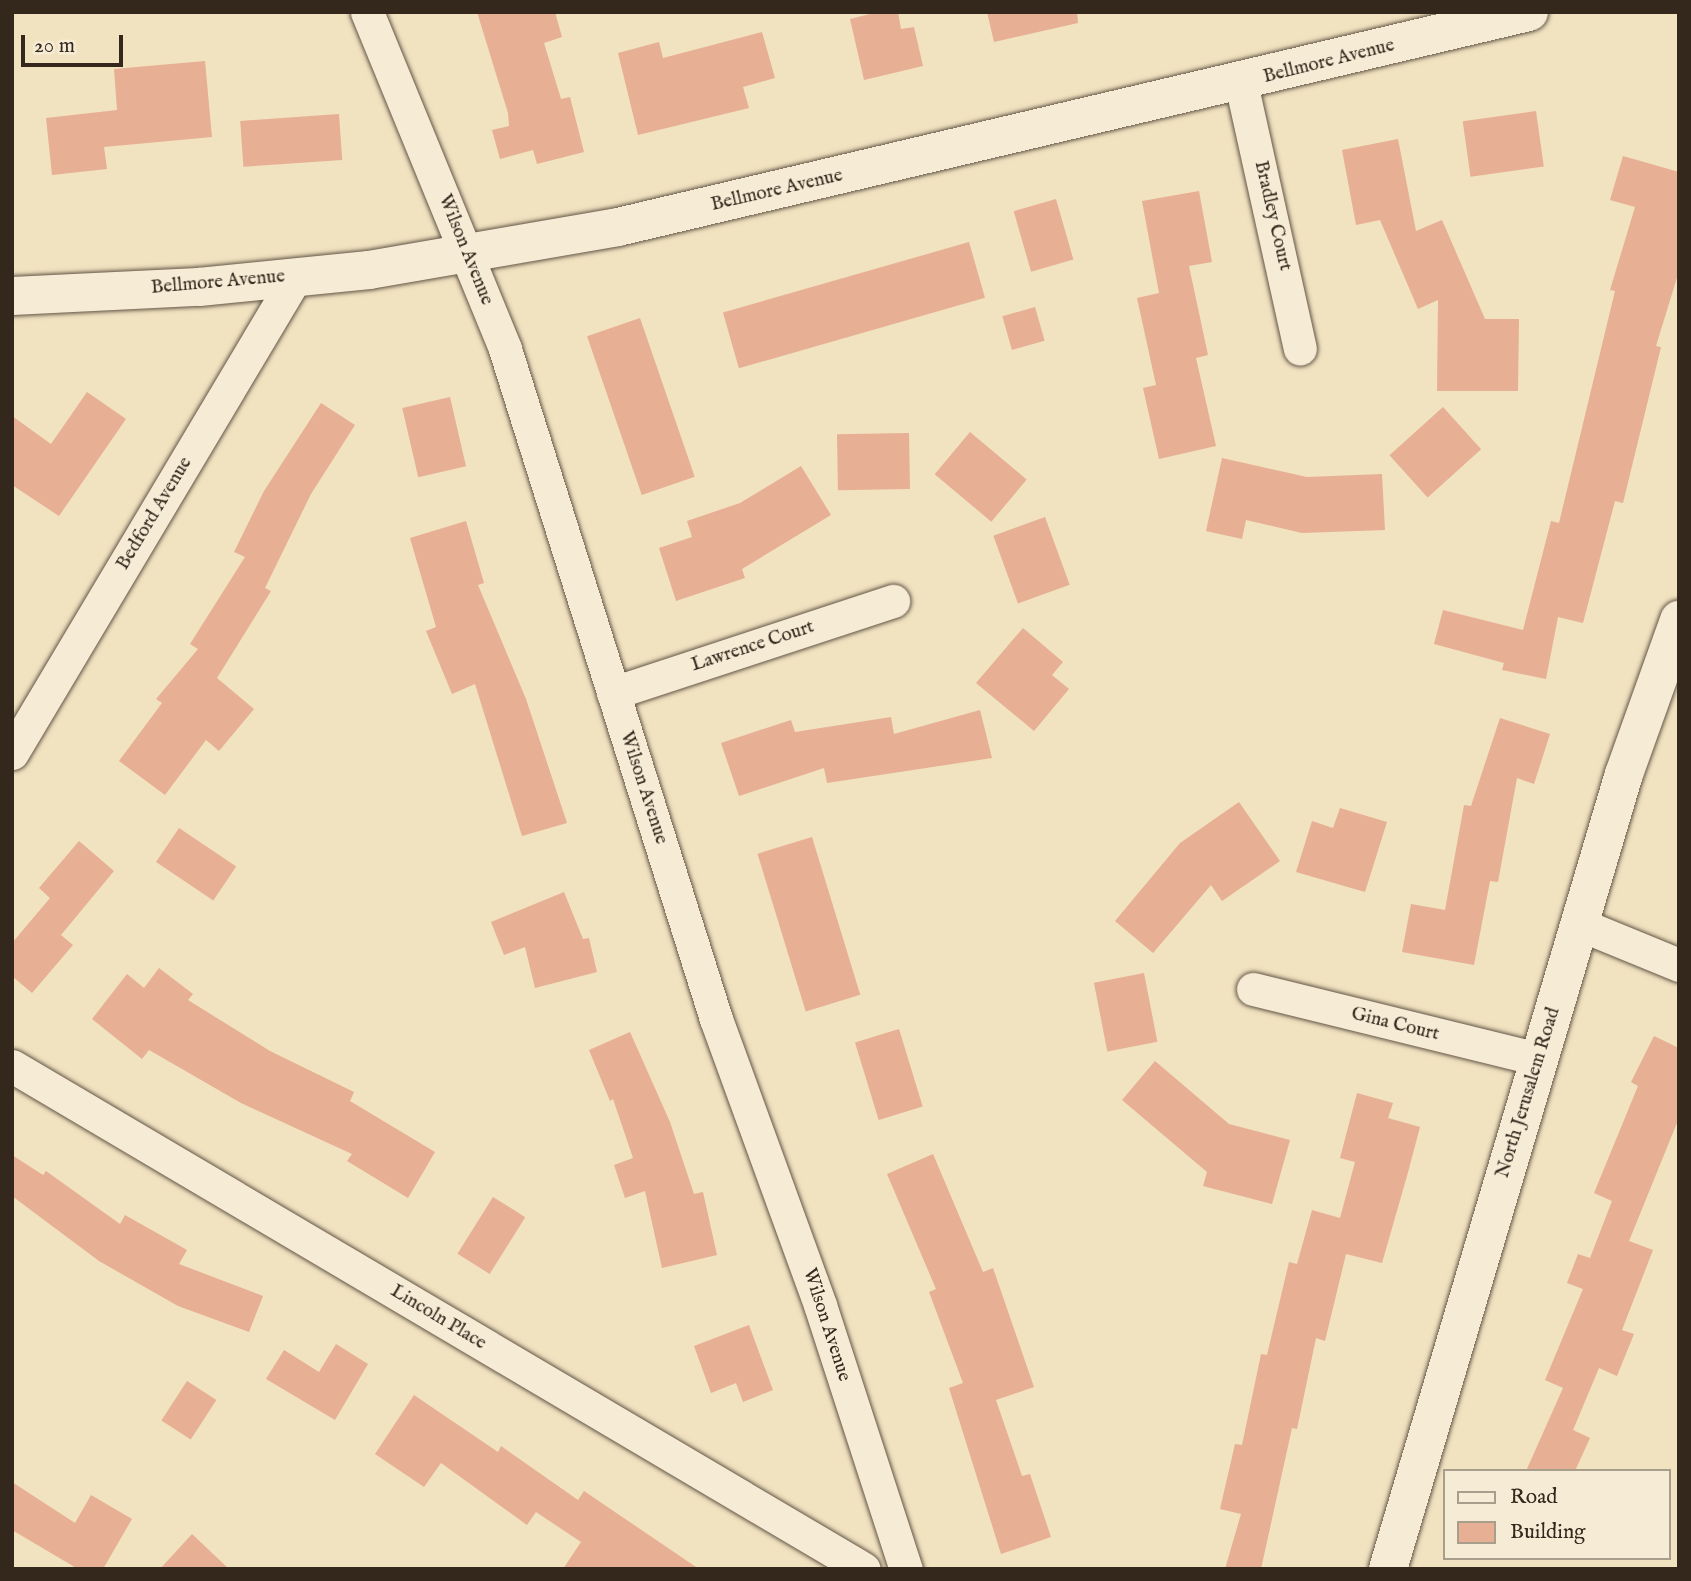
<!DOCTYPE html>
<html>
<head>
<meta charset="utf-8">
<style>
	body { margin:0 }
	#map { position:relative; width:1691px; height:1581px; overflow:hidden; background:#f1e2c0; font-family:"IM FELL English",serif }
	div>[style] { position:absolute }
	[style*='--x'] { left:calc(var(--x)*1px); top:calc(var(--y)*1px); width:calc(var(--w)*1px); rotate:calc(var(--a)*1deg) }
	.building>* { inset:0; background:#e7af94; transform-origin:0 0 }
	.roads { filter:drop-shadow(0 0 2px #635646) drop-shadow(0 0 2px #635646) }
	.street>* { height:33px; margin:-16.5px; padding:0 16.5px; transform-origin:16.5px; border-radius:16.5px; background:#f6ecd6 }
	.secondary>* { height:38px; margin:-19px; padding:0 19px; transform-origin:19px; border-radius:19px; background:#f6ecd6 }
	span { translate:-50% -50%; white-space:nowrap; text-align:center; line-height:1.15; -webkit-text-stroke:5px #f6ecd6; paint-order:stroke }
	.street-label { font-size:19px; color:#34281d }
	.frame { position:absolute; inset:0; border:14px solid #34281d; pointer-events:none }
	.legend { position:absolute; left:1443px; top:1469px; width:228px; height:91px; box-sizing:border-box; background:#f6ecd6; border:2px solid #a89e8c; margin:0; padding:9px 12px; list-style:none; font-size:21px; color:#34281d }
	.legend li { display:flex; align-items:center; gap:14px; height:35px }
	.legend b { width:35px; border:2px solid #a89e8c }
	.scale { position:absolute; left:21px; top:35px; width:102px; height:32px; box-sizing:border-box; border:4px solid #34281d; border-top:0; padding-left:9px; font-size:21px; line-height:24px; white-space:nowrap; color:#34281d; -webkit-text-stroke:5px #f6ecd6; paint-order:stroke }
</style>
</head>
<body>
<div id="map">
	<div class="building">
		<i style="clip-path:polygon(477px 12px,555px 12px,562px 37px,544px 43px,561px 99px,570px 97px,584px 152px,537px 164px,533px 150px,500px 159px,492px 130px,509px 126px,508px 113px)"></i>
		<i style="clip-path:polygon(878px 12px,898px 12px,901px 29px,914px 27px,923px 66px,864px 80px,850px 19px)"></i>
		<i style="clip-path:polygon(987px 12px,1077px 12px,1078px 23px,994px 42px)"></i>
		<i style="clip-path:polygon(762px 32px,775px 78px,743px 87px,749px 108px,638px 135px,618px 53px,659px 42px,663px 58px)"></i>
		<i style="clip-path:polygon(205px 61px,212px 137px,104px 147px,107px 169px,52px 175px,46px 118px,117px 110px,114px 69px)"></i>
		<i style="left:1536px;top:111px;width:56px;height:74px;rotate:82deg"></i>
		<i style="left:339px;top:114px;width:46px;height:99px;rotate:86deg"></i>
		<i style="clip-path:polygon(1398px 139px,1416px 231px,1442px 220px,1485px 319px,1519px 319px,1518px 391px,1437px 391px,1438px 300px,1418px 309px,1380px 220px,1356px 225px,1342px 150px)"></i>
		<i style="clip-path:polygon(1623px 156px,1679px 172px,1679px 271px,1656px 346px,1661px 347px,1623px 503px,1615px 501px,1583px 623px,1558px 617px,1546px 679px,1502px 670px,1504px 663px,1434px 644px,1443px 610px,1523px 630px,1551px 521px,1559px 523px,1615px 291px,1610px 290px,1635px 207px,1610px 200px)"></i>
		<i style="clip-path:polygon(1199px 191px,1212px 262px,1189px 266px,1208px 355px,1196px 358px,1216px 446px,1159px 459px,1143px 388px,1156px 385px,1137px 298px,1159px 293px,1142px 201px)"></i>
		<i style="left:1056px;top:199px;width:63px;height:44px;rotate:74deg"></i>
		<i style="left:969px;top:242px;width:58px;height:256px;rotate:74deg"></i>
		<i style="left:1035px;top:307px;width:35px;height:34px;rotate:74deg"></i>
		<i style="left:640px;top:318px;width:168px;height:56px;rotate:71deg"></i>
		<i style="clip-path:polygon(87px 392px,126px 419px,59px 516px,12px 485px,12px 416px,51px 444px)"></i>
		<i style="left:450px;top:397px;width:71px;height:49px;rotate:77deg"></i>
		<i style="clip-path:polygon(321px 403px,355px 425px,311px 494px,265px 588px,271px 591px,217px 678px,254px 709px,219px 751px,206px 740px,165px 795px,119px 761px,162px 703px,156px 699px,198px 649px,190px 644px,245px 557px,234px 552px,264px 491px)"></i>
		<i style="left:1443px;top:407px;width:57px;height:72px;rotate:48deg"></i>
		<i style="left:970px;top:432px;width:74px;height:55px;rotate:40deg"></i>
		<i style="left:909px;top:433px;width:56px;height:72px;rotate:89deg"></i>
		<i style="clip-path:polygon(1222px 458px,1307px 477px,1382px 474px,1385px 530px,1302px 533px,1246px 520px,1242px 539px,1206px 531px)"></i>
		<i style="clip-path:polygon(801px 466px,831px 515px,742px 569px,745px 578px,676px 601px,659px 548px,692px 537px,687px 521px,740px 503px)"></i>
		<i style="left:1045px;top:517px;width:72px;height:55px;rotate:70deg"></i>
		<i style="clip-path:polygon(466px 521px,484px 583px,478px 585px,526px 699px,567px 823px,522px 836px,475px 684px,452px 694px,426px 631px,436px 627px,410px 538px)"></i>
		<i style="clip-path:polygon(1023px 628px,1063px 662px,1052px 675px,1069px 689px,1034px 731px,976px 683px)"></i>
		<i style="clip-path:polygon(980px 710px,992px 758px,827px 783px,824px 768px,739px 796px,721px 743px,791px 720px,795px 732px,891px 717px,894px 734px)"></i>
		<i style="clip-path:polygon(1500px 718px,1550px 734px,1534px 784px,1517px 778px,1498px 882px,1490px 881px,1474px 965px,1402px 952px,1411px 904px,1445px 910px,1464px 805px,1471px 806px)"></i>
		<i style="clip-path:polygon(1239px 802px,1280px 861px,1222px 901px,1211px 885px,1153px 953px,1115px 921px,1180px 843px)"></i>
		<i style="clip-path:polygon(1340px 808px,1387px 822px,1365px 892px,1296px 872px,1312px 821px,1333px 828px)"></i>
		<i style="left:179px;top:828px;width:69px;height:41px;rotate:34deg"></i>
		<i style="left:812px;top:837px;width:165px;height:57px;rotate:73deg"></i>
		<i style="clip-path:polygon(79px 841px,114px 871px,61px 935px,73px 945px,32px 993px,12px 976px,12px 943px,50px 898px,39px 888px)"></i>
		<i style="clip-path:polygon(564px 892px,583px 939px,589px 938px,597px 972px,535px 988px,525px 947px,504px 955px,491px 922px)"></i>
		<i style="clip-path:polygon(159px 968px,193px 994px,188px 1000px,270px 1051px,354px 1092px,350px 1101px,435px 1152px,408px 1198px,347px 1161px,352px 1154px,241px 1103px,149px 1050px,142px 1059px,92px 1019px,127px 974px,144px 988px)"></i>
		<i style="left:1144px;top:973px;width:70px;height:51px;rotate:79deg"></i>
		<i style="left:899px;top:1029px;width:81px;height:46px;rotate:73deg"></i>
		<i style="clip-path:polygon(630px 1032px,670px 1122px,694px 1194px,703px 1192px,717px 1255px,662px 1268px,645px 1191px,625px 1198px,614px 1165px,633px 1158px,613px 1099px,610px 1101px,589px 1050px)"></i>
		<i style="clip-path:polygon(1654px 1036px,1679px 1048px,1679px 1118px,1629px 1241px,1653px 1250px,1622px 1330px,1634px 1334px,1617px 1376px,1599px 1368px,1573px 1430px,1590px 1438px,1575px 1471px,1526px 1471px,1563px 1388px,1545px 1380px,1583px 1289px,1567px 1283px,1578px 1254px,1590px 1258px,1612px 1201px,1594px 1193px,1638px 1086px,1631px 1082px)"></i>
		<i style="clip-path:polygon(1155px 1061px,1229px 1124px,1290px 1140px,1272px 1204px,1203px 1186px,1207px 1172px,1122px 1100px)"></i>
		<i style="clip-path:polygon(1357px 1093px,1393px 1103px,1388px 1118px,1420px 1127px,1407px 1176px,1382px 1263px,1346px 1254px,1325px 1341px,1316px 1338px,1297px 1429px,1292px 1428px,1261px 1569px,1225px 1569px,1241px 1514px,1220px 1509px,1235px 1444px,1242px 1445px,1261px 1354px,1267px 1355px,1289px 1262px,1297px 1264px,1312px 1210px,1340px 1218px,1355px 1162px,1340px 1158px)"></i>
		<i style="clip-path:polygon(933px 1154px,983px 1272px,993px 1268px,1034px 1387px,996px 1400px,1022px 1476px,1030px 1474px,1051px 1537px,1001px 1554px,949px 1388px,963px 1383px,929px 1292px,936px 1289px,887px 1174px)"></i>
		<i style="clip-path:polygon(12px 1155px,43px 1175px,46px 1171px,120px 1224px,125px 1215px,187px 1250px,179px 1264px,263px 1296px,249px 1332px,178px 1306px,99px 1261px,12px 1196px)"></i>
		<i style="left:493px;top:1197px;width:38px;height:67px;rotate:32deg"></i>
		<i style="clip-path:polygon(749px 1325px,773px 1390px,743px 1402px,736px 1383px,711px 1393px,694px 1346px)"></i>
		<i style="clip-path:polygon(336px 1344px,368px 1364px,335px 1420px,266px 1379px,284px 1350px,319px 1372px)"></i>
		<i style="left:187px;top:1381px;width:35px;height:47px;rotate:33deg"></i>
		<i style="clip-path:polygon(414px 1395px,498px 1452px,501px 1446px,578px 1500px,584px 1491px,699px 1569px,563px 1569px,581px 1542px,536px 1512px,527px 1525px,441px 1463px,424px 1487px,375px 1454px)"></i>
		<i style="clip-path:polygon(12px 1482px,75px 1523px,91px 1495px,132px 1519px,103px 1569px,78px 1569px,12px 1530px)"></i>
		<i style="clip-path:polygon(192px 1534px,229px 1569px,160px 1569px)"></i>
	</div>
	<div class="roads">
		<div class="street">
			<i style="--x:367;--y:12;--w:364;--a:67.7"></i>
			<i style="--x:505;--y:349;--w:702;--a:72.52"></i>
			<i style="--x:716;--y:1019;--w:304;--a:70"></i>
			<i style="--x:820;--y:1305;--w:278;--a:72"></i>
			<i style="--x:1241;--y:83;--w:272;--a:77.5"></i>
			<i style="--x:613;--y:693;--w:295;--a:-18.2"></i>
			<i style="--x:12;--y:753;--w:557;--a:-59.2"></i>
			<i style="--x:1579;--y:924;--w:108;--a:22.3"></i>
			<i style="--x:1253;--y:989;--w:294;--a:13.8"></i>
			<i style="--x:12;--y:1066;--w:989;--a:30.56"></i>
		</div>
		<div class="secondary">
			<i style="--x:12;--y:296;--w:187;--a:-2.8"></i>
			<i style="--x:199;--y:287;--w:171;--a:-5.7"></i>
			<i style="--x:369;--y:270;--w:253;--a:-9.8"></i>
			<i style="--x:618;--y:227;--w:936;--a:-13.28"></i>
			<i style="--x:1388;--y:1569;--w:829;--a:-73.47"></i>
			<i style="--x:1624;--y:774;--w:164;--a:-70.3"></i>
		</div>
	</div>
	<div class="street-label">
		<span style="left:1329px;top:62px;rotate:-14deg">Bellmore Avenue</span>
		<span style="left:777px;top:191px;rotate:-13deg">Bellmore Avenue</span>
		<span style="left:1272px;top:216px;rotate:77deg">Bradley Court</span>
		<span style="left:465px;top:250px;rotate:68deg">Wilson Avenue</span>
		<span style="left:218px;top:283px;rotate:-5deg">Bellmore Avenue</span>
		<span style="left:155px;top:514px;rotate:-59deg">Bedford Avenue</span>
		<span style="left:753px;top:647px;rotate:-18deg">Lawrence Court</span>
		<span style="left:643px;top:788px;rotate:72deg">Wilson Avenue</span>
		<span style="left:1395px;top:1025px;rotate:14deg">Gina Court</span>
		<span style="left:1529px;top:1093px;rotate:-73deg">North Jerusalem Road</span>
		<span style="left:438px;top:1318px;rotate:31deg">Lincoln Place</span>
		<span style="left:826px;top:1325px;rotate:72deg">Wilson Avenue</span>
	</div>
	<div class="frame"></div>
	<ul class="legend">
	<li><b style="height:9px;background:#f6ecd6"></b>Road</li>
	<li><b style="height:19px;background:#e7af94"></b>Building</li>
	</ul>
	<div class="scale">20 m</div>
</div>
</body>
</html>
